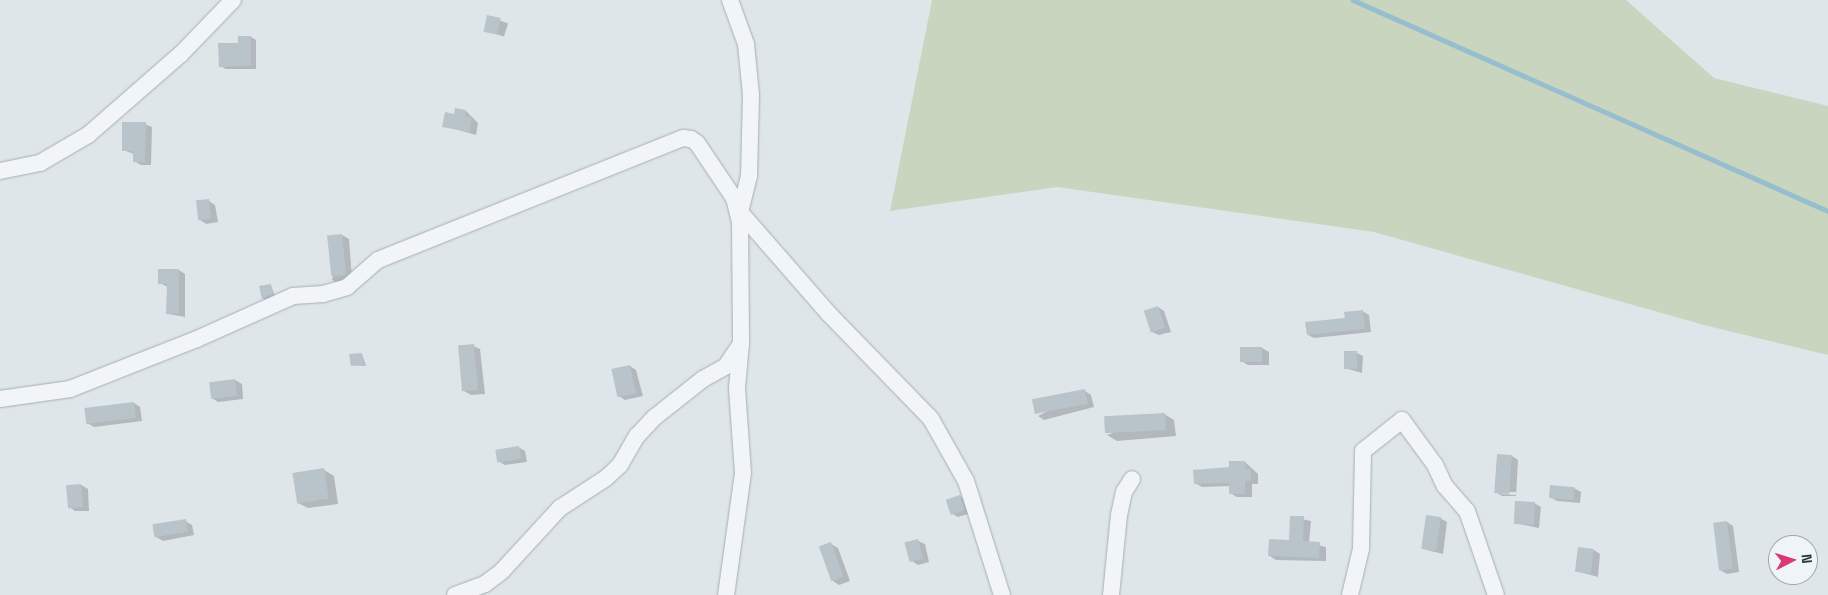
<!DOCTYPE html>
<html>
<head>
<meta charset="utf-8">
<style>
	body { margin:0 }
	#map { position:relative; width:1828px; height:595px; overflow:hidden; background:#dfe6ea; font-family:"Space Grotesk",sans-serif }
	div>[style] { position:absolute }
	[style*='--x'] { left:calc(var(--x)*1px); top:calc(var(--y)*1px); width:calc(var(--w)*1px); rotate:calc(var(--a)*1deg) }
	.green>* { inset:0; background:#cad5bf }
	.shadow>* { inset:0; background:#0003; transform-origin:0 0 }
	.stream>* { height:4.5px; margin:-2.25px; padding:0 2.25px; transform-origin:2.25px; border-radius:2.25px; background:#96bece }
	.building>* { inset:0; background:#b8c3ca; transform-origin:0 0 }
	.roads { filter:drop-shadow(0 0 1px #a4aeb5) drop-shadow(0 0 1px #a4aeb5) }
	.minor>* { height:16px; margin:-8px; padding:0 8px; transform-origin:8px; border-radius:8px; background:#f2f5f8 }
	span { translate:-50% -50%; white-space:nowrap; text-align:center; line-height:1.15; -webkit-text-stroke:4px #eff4f7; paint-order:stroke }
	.north { position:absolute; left:1768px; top:535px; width:50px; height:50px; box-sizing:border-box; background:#eff4f7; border:1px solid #9fa8af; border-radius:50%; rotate:85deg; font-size:14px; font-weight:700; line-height:20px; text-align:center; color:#263743 }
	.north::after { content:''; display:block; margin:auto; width:18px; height:22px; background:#dc3777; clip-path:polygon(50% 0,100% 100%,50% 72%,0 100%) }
</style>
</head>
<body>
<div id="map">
	<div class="green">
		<i style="clip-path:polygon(932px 0,1626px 0,1714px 78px,1828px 106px,1828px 355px,1704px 325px,1374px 232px,1057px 187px,890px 211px)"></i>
	</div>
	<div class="shadow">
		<i style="left:488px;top:17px;width:21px;height:14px;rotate:17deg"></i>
		<i style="clip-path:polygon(251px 37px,256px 40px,256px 69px,226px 69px,220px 66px)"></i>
		<i style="clip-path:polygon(466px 111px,478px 123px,476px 135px,444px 126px,455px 116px)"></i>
		<i style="clip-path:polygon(145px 124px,152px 127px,151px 165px,141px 165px,134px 161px,134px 154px,123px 150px)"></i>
		<i style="clip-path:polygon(209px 201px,215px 205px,218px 222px,206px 224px,200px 220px)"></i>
		<i style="clip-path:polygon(342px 235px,349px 239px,352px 278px,339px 284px,332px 280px)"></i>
		<i style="clip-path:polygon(179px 270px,185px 274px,185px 317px,168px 314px,168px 287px,159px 283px)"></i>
		<i style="clip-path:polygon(271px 286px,275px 296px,265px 300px,263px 298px)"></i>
		<i style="clip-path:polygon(1158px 307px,1164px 311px,1171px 332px,1159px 335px,1152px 332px)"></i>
		<i style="clip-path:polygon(1362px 311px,1369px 315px,1371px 332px,1314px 338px,1308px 335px)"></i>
		<i style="clip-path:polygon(473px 346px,480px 349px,485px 394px,471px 395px,464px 391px)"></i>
		<i style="clip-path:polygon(1262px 348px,1269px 352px,1269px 365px,1248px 365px,1241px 361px)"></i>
		<i style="clip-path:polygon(1357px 353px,1363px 356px,1362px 373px,1344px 368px)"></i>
		<i style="clip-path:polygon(362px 354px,366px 366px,352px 365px)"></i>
		<i style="clip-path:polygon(630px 366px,636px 370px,643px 396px,625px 400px,619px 396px)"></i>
		<i style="clip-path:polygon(235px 380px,242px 384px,243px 399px,218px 402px,212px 398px)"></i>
		<i style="clip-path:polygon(1085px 391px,1091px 395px,1094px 407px,1044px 420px,1038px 416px)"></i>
		<i style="clip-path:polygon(134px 403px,140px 407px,142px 421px,94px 427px,87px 423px)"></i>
		<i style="clip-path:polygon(1164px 414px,1174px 420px,1176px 436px,1117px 441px,1107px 435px)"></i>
		<i style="clip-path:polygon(518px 447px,525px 451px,527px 462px,505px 465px,498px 461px)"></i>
		<i style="clip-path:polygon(evenodd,1512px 456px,1518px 460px,1516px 496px,1502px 496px,1496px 492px,1512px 456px,1501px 492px,1516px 492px,1516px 495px,1501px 494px,1501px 492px)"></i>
		<i style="clip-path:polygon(1245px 462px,1258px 474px,1258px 484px,1252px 484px,1252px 497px,1237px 497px,1230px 493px,1230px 486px,1202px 487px,1195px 483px)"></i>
		<i style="clip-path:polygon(324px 470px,334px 476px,338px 504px,308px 508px,298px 503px)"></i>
		<i style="clip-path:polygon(81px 485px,88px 489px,89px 511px,75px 511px,69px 507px)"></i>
		<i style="clip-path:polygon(1574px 488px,1581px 492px,1580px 503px,1557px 501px,1550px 497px)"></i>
		<i style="clip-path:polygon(960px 496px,966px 500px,971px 513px,958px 517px,951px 513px)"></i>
		<i style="clip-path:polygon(1534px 503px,1541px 507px,1539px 528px,1515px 523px)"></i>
		<i style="clip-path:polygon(1292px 517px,1311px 521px,1309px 543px,1326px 547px,1326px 561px,1276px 560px,1270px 556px,1290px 542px)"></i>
		<i style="clip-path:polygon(1440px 518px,1447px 522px,1443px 554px,1423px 549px)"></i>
		<i style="clip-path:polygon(185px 521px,192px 525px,194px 535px,163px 541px,156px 537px)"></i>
		<i style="clip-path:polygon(1727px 522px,1733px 526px,1739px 572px,1727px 574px,1720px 570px)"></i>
		<i style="clip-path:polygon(918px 541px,925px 544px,929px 562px,918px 565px,912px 561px)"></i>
		<i style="clip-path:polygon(831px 544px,838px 548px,850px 581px,839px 585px,833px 581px)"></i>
		<i style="clip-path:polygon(1594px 550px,1600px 554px,1598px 577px,1576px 571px)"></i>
	</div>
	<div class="stream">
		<i style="--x:1353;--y:0;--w:520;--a:23.95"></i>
	</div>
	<div class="building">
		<i style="left:487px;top:15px;width:14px;height:17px;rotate:12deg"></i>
		<i style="clip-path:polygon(238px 36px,251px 36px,251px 66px,219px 67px,218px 43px,238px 43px)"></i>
		<i style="clip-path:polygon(455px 108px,466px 110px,465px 116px,472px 118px,470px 132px,442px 127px,445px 112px,454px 114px)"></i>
		<i style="clip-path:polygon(122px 122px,146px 122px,145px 162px,133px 162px,133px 151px,122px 151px)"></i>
		<i style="left:209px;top:199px;width:20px;height:13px;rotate:84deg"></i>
		<i style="left:342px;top:234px;width:41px;height:15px;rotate:84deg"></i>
		<i style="clip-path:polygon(158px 269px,179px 269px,179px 314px,166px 314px,167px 284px,158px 284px)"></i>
		<i style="clip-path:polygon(271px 284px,273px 294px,262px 299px,259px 286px)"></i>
		<i style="left:1158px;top:306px;width:23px;height:15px;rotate:72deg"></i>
		<i style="clip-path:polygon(1363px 310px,1365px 329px,1307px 335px,1305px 322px,1345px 318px,1344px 312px)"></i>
		<i style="left:474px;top:344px;width:46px;height:16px;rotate:85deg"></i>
		<i style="left:1240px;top:347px;width:22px;height:15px"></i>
		<i style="left:1344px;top:351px;width:13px;height:18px"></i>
		<i style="clip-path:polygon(362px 353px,364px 365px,351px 366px,349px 354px)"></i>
		<i style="left:630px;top:365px;width:29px;height:19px;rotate:78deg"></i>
		<i style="left:235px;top:379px;width:17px;height:26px;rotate:83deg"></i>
		<i style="left:1085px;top:389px;width:15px;height:54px;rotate:79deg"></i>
		<i style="left:134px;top:402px;width:16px;height:50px;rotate:83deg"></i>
		<i style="left:1165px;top:413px;width:17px;height:61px;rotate:87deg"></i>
		<i style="left:519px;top:446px;width:13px;height:24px;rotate:81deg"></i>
		<i style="left:1497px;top:454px;width:15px;height:39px;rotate:4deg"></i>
		<i style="clip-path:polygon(1229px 461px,1245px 461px,1245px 469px,1251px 469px,1251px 481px,1245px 481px,1245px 494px,1229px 494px,1229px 483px,1194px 484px,1193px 470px,1229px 467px)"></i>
		<i style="left:324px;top:468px;width:31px;height:32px;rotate:81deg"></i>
		<i style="left:81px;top:484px;width:23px;height:15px;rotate:85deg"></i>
		<i style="left:1550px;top:485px;width:25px;height:13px;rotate:5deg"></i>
		<i style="left:960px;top:495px;width:16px;height:15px;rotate:72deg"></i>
		<i style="left:1515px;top:501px;width:20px;height:23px;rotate:3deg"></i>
		<i style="left:1426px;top:515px;width:15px;height:34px;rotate:8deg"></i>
		<i style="clip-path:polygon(1290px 516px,1304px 516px,1303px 541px,1320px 542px,1319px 558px,1268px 556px,1269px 539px,1289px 540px)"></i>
		<i style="left:186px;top:519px;width:13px;height:34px;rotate:81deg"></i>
		<i style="left:1727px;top:521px;width:48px;height:14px;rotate:83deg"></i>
		<i style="left:918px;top:539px;width:20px;height:14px;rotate:75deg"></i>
		<i style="left:831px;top:542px;width:37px;height:13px;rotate:70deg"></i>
		<i style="left:1578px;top:547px;width:16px;height:25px;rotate:7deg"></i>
	</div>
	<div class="roads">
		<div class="minor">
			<i style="--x:730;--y:0;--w:47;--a:70"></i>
			<i style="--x:746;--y:44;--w:51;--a:84.4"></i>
			<i style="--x:751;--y:95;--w:81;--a:91.4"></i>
			<i style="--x:749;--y:176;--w:37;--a:104"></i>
			<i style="--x:0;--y:171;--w:41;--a:-11.3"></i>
			<i style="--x:40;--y:163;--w:56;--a:-30.3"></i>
			<i style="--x:88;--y:135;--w:123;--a:-41.1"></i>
			<i style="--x:181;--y:54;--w:75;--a:-46.1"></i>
			<i style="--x:740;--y:212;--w:135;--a:48.9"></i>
			<i style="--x:829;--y:314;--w:146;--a:45.8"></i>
			<i style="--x:931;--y:419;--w:71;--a:60.6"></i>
			<i style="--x:966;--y:481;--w:120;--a:72.5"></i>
			<i style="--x:0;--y:399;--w:71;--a:-8.1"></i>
			<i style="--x:70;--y:389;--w:136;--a:-21.5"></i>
			<i style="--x:197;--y:339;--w:105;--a:-24.1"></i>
			<i style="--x:293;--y:296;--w:30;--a:-4"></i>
			<i style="--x:323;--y:294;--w:25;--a:-16"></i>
			<i style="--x:347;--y:287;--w:41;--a:-41.1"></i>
			<i style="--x:378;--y:260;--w:328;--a:-21.8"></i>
			<i style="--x:683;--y:138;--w:8;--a:7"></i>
			<i style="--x:691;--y:139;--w:7;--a:34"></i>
			<i style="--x:697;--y:143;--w:66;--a:56.1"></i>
			<i style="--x:734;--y:198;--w:25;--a:76"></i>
			<i style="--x:740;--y:222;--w:121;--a:89.5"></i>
			<i style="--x:741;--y:343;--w:45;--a:95.1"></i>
			<i style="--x:737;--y:388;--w:85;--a:86"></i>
			<i style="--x:743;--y:473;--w:123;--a:97.9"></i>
			<i style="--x:455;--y:595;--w:32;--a:-20"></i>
			<i style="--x:485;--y:584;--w:21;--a:-37"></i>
			<i style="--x:502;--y:571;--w:86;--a:-47.4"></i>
			<i style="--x:560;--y:508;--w:55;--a:-33.1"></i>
			<i style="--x:606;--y:478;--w:19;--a:-43"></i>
			<i style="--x:620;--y:465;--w:34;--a:-60"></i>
			<i style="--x:637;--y:436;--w:26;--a:-47"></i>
			<i style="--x:655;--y:417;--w:61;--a:-38.4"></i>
			<i style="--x:703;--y:379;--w:26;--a:-29"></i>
			<i style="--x:726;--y:366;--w:25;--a:-56"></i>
			<i style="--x:1111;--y:595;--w:80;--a:-84.3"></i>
			<i style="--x:1119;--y:515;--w:24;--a:-78"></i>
			<i style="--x:1124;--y:492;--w:15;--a:-58"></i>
			<i style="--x:1350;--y:595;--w:47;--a:-76.6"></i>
			<i style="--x:1361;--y:549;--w:98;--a:-88.8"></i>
			<i style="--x:1363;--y:451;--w:50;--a:-38.5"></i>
			<i style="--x:1402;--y:420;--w:56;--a:53.7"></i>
			<i style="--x:1435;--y:465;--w:23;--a:65"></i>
			<i style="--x:1445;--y:486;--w:33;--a:49"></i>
			<i style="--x:1467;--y:511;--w:89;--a:71"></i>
		</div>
	</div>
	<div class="north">N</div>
</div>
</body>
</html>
